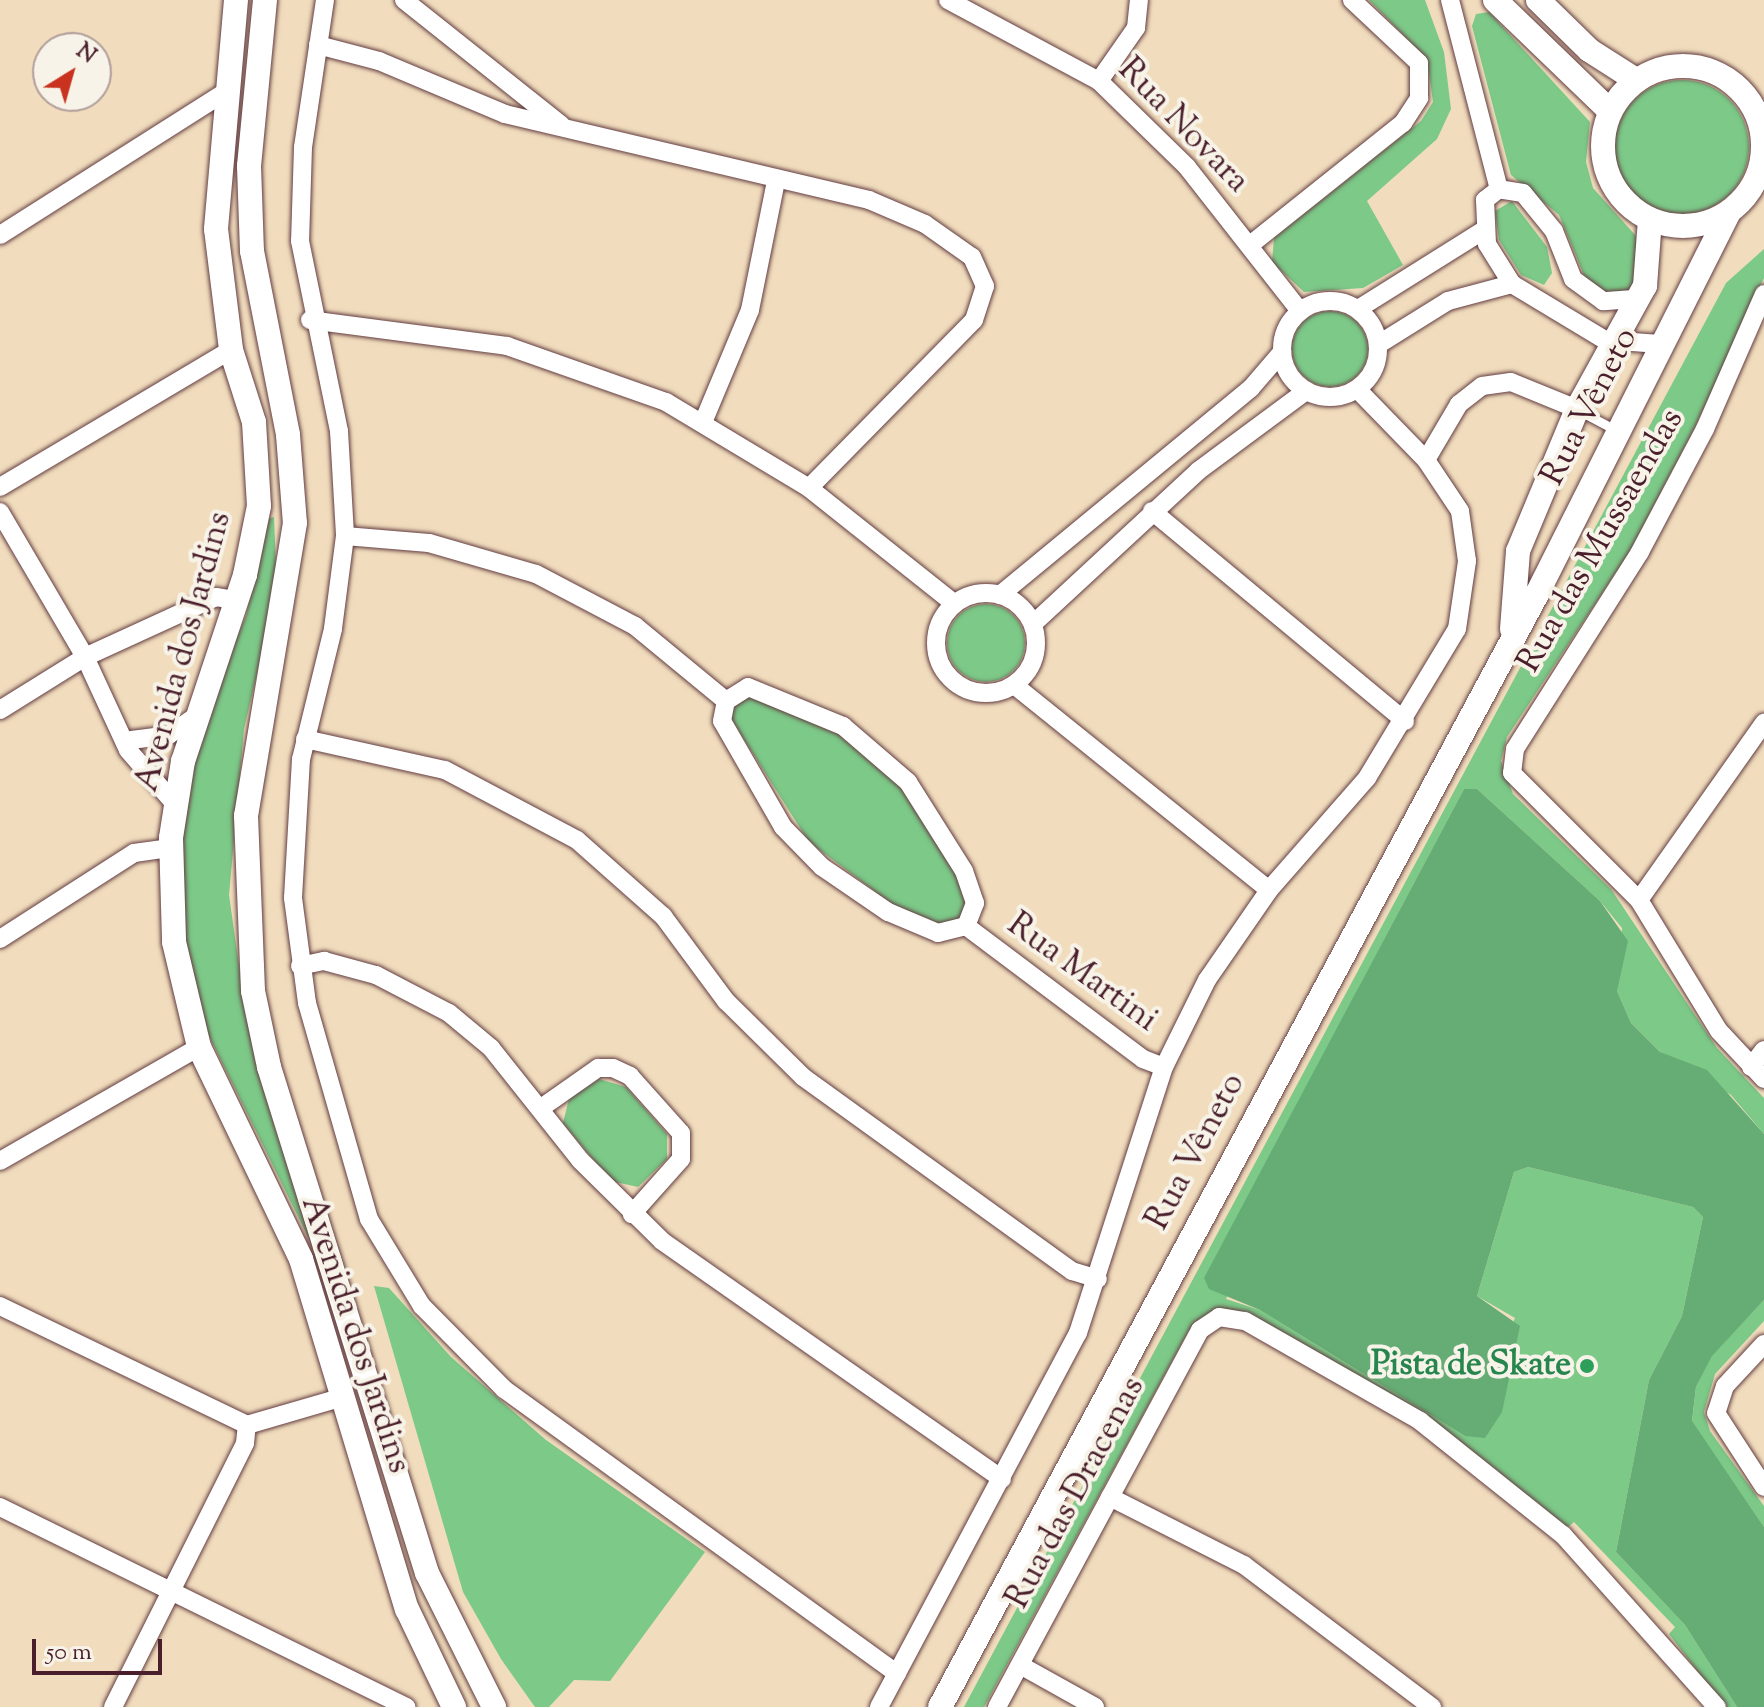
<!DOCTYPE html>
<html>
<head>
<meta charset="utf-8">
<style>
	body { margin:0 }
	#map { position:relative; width:1764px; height:1707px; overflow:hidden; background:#f1ddbd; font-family:"Sorts Mill Goudy",serif }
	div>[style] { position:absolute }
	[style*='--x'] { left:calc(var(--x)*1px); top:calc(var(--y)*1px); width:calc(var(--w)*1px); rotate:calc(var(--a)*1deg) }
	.green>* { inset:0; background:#7cc988 }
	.round { border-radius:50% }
	.forest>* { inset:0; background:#65ad74 }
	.roads { filter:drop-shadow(0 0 2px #633c41) drop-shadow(0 0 2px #633c41) }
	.service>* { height:9px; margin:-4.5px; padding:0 4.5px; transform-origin:4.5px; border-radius:4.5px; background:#fff }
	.minor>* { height:18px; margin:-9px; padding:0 9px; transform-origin:9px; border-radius:9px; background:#fff }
	.minor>.ring { margin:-9px; padding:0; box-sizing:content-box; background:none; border:18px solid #fff; border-radius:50% }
	.tertiary>* { height:24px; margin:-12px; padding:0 12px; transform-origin:12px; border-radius:12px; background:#fff }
	.tertiary>.ring { margin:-12px; padding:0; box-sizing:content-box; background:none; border:24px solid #fff; border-radius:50% }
	.dots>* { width:22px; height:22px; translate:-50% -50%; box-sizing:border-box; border:4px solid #f7f3e8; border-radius:50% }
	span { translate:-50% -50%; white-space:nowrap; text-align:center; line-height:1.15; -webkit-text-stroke:8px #f7f3e8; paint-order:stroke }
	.street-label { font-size:34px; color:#4a1f2b }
	.leisure-label { font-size:34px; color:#27864d; font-weight:700 }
	.right { translate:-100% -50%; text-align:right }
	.north { position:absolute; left:32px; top:32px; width:80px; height:80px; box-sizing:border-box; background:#f7f3e8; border:2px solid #b29e9c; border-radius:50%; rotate:37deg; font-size:22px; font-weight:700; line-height:32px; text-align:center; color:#4a1f2b }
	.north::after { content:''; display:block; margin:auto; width:28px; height:36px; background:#c8321e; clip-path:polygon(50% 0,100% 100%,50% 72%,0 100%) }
	.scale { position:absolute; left:32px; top:1639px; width:130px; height:36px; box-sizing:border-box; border:4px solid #4a1f2b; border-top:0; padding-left:10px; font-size:24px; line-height:28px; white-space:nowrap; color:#4a1f2b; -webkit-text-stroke:6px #f7f3e8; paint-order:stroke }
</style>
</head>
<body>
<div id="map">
	<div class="green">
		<i style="clip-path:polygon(1369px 0,1425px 0,1444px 52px,1451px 109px,1437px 139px,1367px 201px,1403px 265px,1363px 288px,1304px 292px,1272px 262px,1274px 238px,1421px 121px,1433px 102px,1427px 59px)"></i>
		<i style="clip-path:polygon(1489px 12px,1590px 122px,1586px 162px,1593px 188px,1636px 236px,1638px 279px,1623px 298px,1589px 287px,1559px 215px,1511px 175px,1472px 26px,1476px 14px)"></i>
		<i class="round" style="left:1615px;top:80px;width:134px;height:134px"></i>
		<i style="clip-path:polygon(1512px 201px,1547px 247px,1552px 273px,1544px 285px,1521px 275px,1499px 240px,1495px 211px)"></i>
		<i style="clip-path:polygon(1764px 249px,1764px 278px,1694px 429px,1630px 551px,1507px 737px,1501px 761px,1513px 794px,1611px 889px,1717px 1048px,1764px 1098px,1764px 1134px,1731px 1095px,1660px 1052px,1631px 1023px,1617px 991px,1622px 928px,1600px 901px,1477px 789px,1464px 789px,1360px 985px,1226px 1299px,1260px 1310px,1465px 1436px,1515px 1318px,1477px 1296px,1514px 1172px,1528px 1167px,1693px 1207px,1703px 1217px,1682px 1316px,1649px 1380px,1616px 1552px,1685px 1625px,1737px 1707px,1725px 1707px,1669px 1634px,1675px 1627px,1574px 1522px,1566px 1529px,1426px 1420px,1210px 1313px,1189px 1330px,984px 1707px,964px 1707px,1726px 283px)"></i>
		<i class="round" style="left:1292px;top:311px;width:76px;height:76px"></i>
		<i style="clip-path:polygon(274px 517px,277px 589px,244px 729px,229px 895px,246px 1015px,313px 1247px,206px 1030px,185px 937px,180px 868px,186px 796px,214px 690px,246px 616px,267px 519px)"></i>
		<i class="round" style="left:947px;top:604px;width:78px;height:78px"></i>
		<i style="clip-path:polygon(749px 696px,838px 734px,901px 788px,956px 874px,966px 904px,960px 920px,940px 924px,892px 904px,809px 842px,731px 719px,734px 706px)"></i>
		<i style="clip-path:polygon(599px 1079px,626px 1087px,667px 1134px,667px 1159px,638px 1187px,611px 1181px,563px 1123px,569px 1099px)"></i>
		<i style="clip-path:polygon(374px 1286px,389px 1288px,451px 1357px,546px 1440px,705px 1552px,610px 1681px,574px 1680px,549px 1707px,535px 1707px,501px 1659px,463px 1592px)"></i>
		<i style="clip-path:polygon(1764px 1300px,1764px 1321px,1715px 1374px,1704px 1412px,1710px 1431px,1764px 1506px,1764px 1527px,1692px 1422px,1696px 1387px,1712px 1355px)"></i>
	</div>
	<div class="forest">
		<i style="clip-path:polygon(1464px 789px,1477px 789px,1600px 901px,1628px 941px,1617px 991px,1631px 1023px,1660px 1052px,1707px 1070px,1764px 1134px,1764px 1300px,1712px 1356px,1696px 1387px,1692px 1421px,1764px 1527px,1764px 1707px,1737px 1707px,1685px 1625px,1616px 1552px,1649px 1380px,1682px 1316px,1703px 1217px,1693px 1207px,1528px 1167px,1514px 1172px,1477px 1296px,1520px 1326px,1502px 1412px,1485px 1438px,1465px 1436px,1260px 1310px,1209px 1289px,1204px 1278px)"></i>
	</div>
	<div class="roads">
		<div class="service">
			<i style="--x:1578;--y:410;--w:40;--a:28"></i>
		</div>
		<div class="minor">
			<i style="--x:325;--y:0;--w:149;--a:98.5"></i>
			<i style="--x:303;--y:147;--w:94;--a:91.8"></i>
			<i style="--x:300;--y:241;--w:194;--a:78.4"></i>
			<i style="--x:339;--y:431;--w:105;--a:86.7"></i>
			<i style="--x:345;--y:536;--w:94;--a:97.4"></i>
			<i style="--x:333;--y:629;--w:134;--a:103.8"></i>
			<i style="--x:301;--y:759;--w:139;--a:93.3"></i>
			<i style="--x:293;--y:898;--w:106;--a:82.4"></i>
			<i style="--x:307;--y:1003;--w:225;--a:74"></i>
			<i style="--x:369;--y:1219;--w:102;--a:58.7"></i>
			<i style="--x:422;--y:1306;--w:117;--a:45.3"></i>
			<i style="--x:504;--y:1389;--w:485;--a:35.9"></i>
			<i style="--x:404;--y:0;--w:201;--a:38.5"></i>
			<i style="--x:948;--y:0;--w:171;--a:28.2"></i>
			<i style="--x:1099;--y:81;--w:123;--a:44.3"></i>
			<i style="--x:1187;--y:167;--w:183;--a:51.9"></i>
			<i style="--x:1450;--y:0;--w:195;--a:75.5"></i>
			<i style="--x:318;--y:45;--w:63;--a:14.7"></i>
			<i style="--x:379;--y:61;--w:137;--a:22.8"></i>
			<i style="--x:505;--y:114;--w:374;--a:13.3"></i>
			<i style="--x:869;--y:200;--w:61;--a:23.2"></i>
			<i style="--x:925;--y:224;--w:57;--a:35.1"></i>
			<i style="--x:972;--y:257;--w:32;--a:66"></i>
			<i style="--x:985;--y:286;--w:36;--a:108"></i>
			<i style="--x:974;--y:320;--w:235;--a:134.5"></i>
			<i style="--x:1099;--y:81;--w:65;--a:-55.1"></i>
			<i style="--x:1136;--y:28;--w:28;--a:-84"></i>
			<i style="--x:0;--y:235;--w:263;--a:-32.4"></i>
			<i style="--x:1250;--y:245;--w:196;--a:-38.6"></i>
			<i style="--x:1403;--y:123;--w:30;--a:-57"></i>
			<i style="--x:1419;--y:98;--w:35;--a:-90"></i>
			<i style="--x:1419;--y:63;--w:92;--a:-136.8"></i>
			<i style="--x:1764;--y:294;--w:147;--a:113.6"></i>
			<i style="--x:1705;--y:429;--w:139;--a:117.9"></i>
			<i style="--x:1640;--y:552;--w:233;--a:122.4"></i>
			<i style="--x:1515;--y:749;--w:24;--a:97"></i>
			<i style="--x:1512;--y:773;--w:180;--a:45"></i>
			<i style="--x:1639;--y:900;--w:153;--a:58.6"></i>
			<i style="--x:1719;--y:1031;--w:66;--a:46.8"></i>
			<i style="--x:1634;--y:299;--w:31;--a:176"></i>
			<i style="--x:1603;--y:301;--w:37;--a:-144"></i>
			<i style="--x:1573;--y:279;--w:52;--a:-111.6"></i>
			<i style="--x:1554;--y:231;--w:49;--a:-129.2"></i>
			<i style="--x:1523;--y:193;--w:24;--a:-171"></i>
			<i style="--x:1499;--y:189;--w:18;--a:142"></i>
			<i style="--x:1485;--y:200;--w:44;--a:87.4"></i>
			<i style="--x:1487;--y:244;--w:47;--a:58"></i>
			<i style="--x:1512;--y:284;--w:109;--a:31.1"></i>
			<i style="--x:1605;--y:340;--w:55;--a:4.2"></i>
			<i class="ring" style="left:1282px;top:301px;width:78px;height:78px"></i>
			<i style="--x:1358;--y:309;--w:149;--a:-32.1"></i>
			<i style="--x:310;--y:320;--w:199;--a:7.5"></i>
			<i style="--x:507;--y:346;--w:169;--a:19.4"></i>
			<i style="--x:666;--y:402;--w:167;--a:31"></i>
			<i style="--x:809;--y:488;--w:186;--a:38.5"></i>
			<i style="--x:1379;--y:344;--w:81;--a:-31.9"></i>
			<i style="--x:1448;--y:301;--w:66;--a:-14.9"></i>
			<i style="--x:704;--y:420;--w:119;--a:-67.3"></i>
			<i style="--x:750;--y:310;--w:132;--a:-78.6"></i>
			<i style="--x:1426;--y:460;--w:65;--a:-59.5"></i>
			<i style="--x:1459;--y:404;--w:29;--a:-38"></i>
			<i style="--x:1482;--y:386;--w:29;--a:-8"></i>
			<i style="--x:1511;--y:382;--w:71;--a:22.2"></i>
			<i style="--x:0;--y:487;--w:269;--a:-30.7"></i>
			<i style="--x:1152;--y:511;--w:329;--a:39.7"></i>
			<i style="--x:0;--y:512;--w:168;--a:59.6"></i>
			<i style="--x:85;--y:657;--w:102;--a:65.2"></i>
			<i style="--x:128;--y:750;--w:72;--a:49"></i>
			<i style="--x:345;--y:536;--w:84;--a:4.8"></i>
			<i style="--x:429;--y:543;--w:111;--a:16.2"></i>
			<i style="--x:536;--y:574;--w:112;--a:27.7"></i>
			<i style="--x:635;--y:626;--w:118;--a:39.5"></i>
			<i class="ring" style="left:936px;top:593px;width:82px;height:82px"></i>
			<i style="--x:1000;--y:595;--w:325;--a:-39.5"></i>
			<i style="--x:1251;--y:388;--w:48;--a:-49.3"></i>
			<i style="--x:1033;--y:624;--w:225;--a:-42.8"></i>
			<i style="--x:1198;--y:471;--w:134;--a:-36.5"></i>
			<i style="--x:1014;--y:685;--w:327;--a:38.8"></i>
			<i style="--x:748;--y:687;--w:103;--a:22.3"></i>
			<i style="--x:843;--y:726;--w:86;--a:40.7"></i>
			<i style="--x:908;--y:782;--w:105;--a:57.8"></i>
			<i style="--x:964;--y:871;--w:34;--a:71"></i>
			<i style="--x:975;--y:903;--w:25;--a:111"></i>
			<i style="--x:966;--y:926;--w:29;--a:166"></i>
			<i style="--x:938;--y:933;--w:54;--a:-157.2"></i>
			<i style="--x:888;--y:912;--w:80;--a:-145.7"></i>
			<i style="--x:822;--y:867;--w:56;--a:-134.3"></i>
			<i style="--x:783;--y:827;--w:122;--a:-119.9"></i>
			<i style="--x:722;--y:721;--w:20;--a:-79"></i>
			<i style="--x:726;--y:701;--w:26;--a:-32"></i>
			<i style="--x:0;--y:710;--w:100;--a:-31.9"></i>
			<i style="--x:85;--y:657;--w:144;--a:-24.6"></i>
			<i style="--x:216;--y:597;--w:20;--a:9"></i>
			<i style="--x:305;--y:739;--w:143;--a:12.5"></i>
			<i style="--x:445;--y:770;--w:149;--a:27.9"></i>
			<i style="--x:577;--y:840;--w:115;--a:41.5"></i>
			<i style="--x:663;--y:916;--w:106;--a:53.5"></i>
			<i style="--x:726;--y:1001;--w:108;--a:44.6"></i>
			<i style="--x:803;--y:1077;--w:332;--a:35.8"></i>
			<i style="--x:1072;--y:1271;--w:27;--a:17"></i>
			<i style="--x:124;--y:741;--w:45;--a:-7.6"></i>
			<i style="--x:169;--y:735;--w:29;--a:-35"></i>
			<i style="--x:1639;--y:900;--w:217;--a:-54.8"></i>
			<i style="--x:966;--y:926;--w:221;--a:36.9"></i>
			<i style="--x:1143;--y:1059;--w:22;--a:21"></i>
			<i style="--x:0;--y:939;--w:159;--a:-32.7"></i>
			<i style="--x:134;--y:853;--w:37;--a:-8"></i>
			<i style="--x:300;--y:966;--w:25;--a:-12"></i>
			<i style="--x:324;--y:961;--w:54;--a:15.1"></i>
			<i style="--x:376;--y:975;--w:82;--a:27.5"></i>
			<i style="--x:449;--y:1013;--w:55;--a:39.8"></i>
			<i style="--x:491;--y:1048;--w:143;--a:51.5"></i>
			<i style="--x:580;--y:1160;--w:115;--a:44.6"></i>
			<i style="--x:662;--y:1241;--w:415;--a:35"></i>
			<i style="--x:1751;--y:1067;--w:21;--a:-53"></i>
			<i style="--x:541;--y:1108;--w:70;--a:-35.1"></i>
			<i style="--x:598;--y:1068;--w:15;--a:0"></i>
			<i style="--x:613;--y:1068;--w:19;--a:25"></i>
			<i style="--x:630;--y:1076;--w:76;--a:48.2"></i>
			<i style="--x:681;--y:1133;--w:26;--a:90"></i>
			<i style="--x:681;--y:1159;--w:74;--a:131.7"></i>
			<i style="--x:0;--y:1161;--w:229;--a:-29.8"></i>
			<i style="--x:0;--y:1306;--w:274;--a:25.7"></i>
			<i style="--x:247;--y:1425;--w:97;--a:-16.2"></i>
			<i style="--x:1764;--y:1344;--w:57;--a:132.9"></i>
			<i style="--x:1725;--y:1386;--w:28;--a:108"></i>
			<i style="--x:1716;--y:1413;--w:88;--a:57"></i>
			<i style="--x:1110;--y:1497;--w:150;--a:26.9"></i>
			<i style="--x:1244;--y:1565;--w:236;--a:37.1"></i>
			<i style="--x:0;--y:1507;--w:453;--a:26.2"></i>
			<i style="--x:1020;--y:1665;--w:86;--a:29.2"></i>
			<i style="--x:113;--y:1707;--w:295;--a:-63.4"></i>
			<i style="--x:245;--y:1443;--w:18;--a:-84"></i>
			<i style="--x:879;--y:1707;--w:424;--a:-62"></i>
			<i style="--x:1078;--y:1333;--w:280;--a:-72.1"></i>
			<i style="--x:1164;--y:1067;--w:97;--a:-63.7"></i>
			<i style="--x:1207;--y:980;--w:109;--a:-55.4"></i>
			<i style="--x:1269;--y:890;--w:149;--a:-48.8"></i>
			<i style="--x:1367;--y:778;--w:174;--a:-58.9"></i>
			<i style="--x:1457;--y:629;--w:69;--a:-81.6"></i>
			<i style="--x:1467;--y:561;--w:50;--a:-98"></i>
			<i style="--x:1460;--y:511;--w:61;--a:-123.7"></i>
			<i style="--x:1426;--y:460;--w:99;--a:-134.2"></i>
			<i style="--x:997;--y:1707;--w:428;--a:-61.7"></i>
			<i style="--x:1200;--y:1330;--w:23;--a:-34"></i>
			<i style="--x:1219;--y:1317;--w:26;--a:9"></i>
			<i style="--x:1245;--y:1321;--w:202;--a:29.7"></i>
			<i style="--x:1420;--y:1421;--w:183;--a:38.6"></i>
			<i style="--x:1563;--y:1535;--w:231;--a:48.2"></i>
		</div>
		<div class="tertiary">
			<i style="--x:236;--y:0;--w:230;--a:95"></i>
			<i style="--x:216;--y:229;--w:122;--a:82.9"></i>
			<i style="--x:231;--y:350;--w:76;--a:72.3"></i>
			<i style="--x:254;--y:422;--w:84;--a:86.6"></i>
			<i style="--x:259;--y:506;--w:70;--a:101.5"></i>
			<i style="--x:245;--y:575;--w:196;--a:108.4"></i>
			<i style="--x:183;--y:761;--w:78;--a:98.9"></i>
			<i style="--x:171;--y:838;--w:104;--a:88.3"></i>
			<i style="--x:174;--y:942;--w:108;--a:76.6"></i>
			<i style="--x:199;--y:1047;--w:235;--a:64.3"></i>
			<i style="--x:301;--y:1259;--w:366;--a:73.2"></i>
			<i style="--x:407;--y:1609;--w:109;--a:64.4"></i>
			<i style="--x:265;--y:0;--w:167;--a:95.5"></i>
			<i style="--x:249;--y:166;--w:85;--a:88"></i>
			<i style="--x:252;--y:251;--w:187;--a:78.9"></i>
			<i style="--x:288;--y:435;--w:88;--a:85.5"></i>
			<i style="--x:295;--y:523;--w:297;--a:99.5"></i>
			<i style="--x:246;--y:816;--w:175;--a:87.7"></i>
			<i style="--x:253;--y:991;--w:78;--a:78.1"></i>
			<i style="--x:269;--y:1067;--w:530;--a:72.66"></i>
			<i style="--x:427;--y:1573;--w:150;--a:63.4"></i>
			<i style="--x:1495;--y:0;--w:160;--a:44"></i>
			<i style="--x:1538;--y:0;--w:71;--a:44.4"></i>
			<i style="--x:1589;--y:50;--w:56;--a:32.6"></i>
			<i class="ring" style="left:1603px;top:66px;width:136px;height:136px"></i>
			<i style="--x:1512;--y:629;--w:78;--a:-85.6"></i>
			<i style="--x:1518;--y:551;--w:154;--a:-67.4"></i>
			<i style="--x:1577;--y:409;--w:141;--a:-61.1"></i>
			<i style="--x:1645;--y:286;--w:66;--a:-85.7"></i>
			<i style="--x:940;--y:1707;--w:1263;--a:-61.79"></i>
			<i style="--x:1537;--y:594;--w:425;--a:-63.3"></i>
		</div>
	</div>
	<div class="dots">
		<i style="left:1587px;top:1366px;background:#2e9e5b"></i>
	</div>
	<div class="street-label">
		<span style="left:1183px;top:126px;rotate:46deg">Rua Novara</span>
		<span style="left:1590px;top:407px;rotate:-63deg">Rua Vêneto</span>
		<span style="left:1601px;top:541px;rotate:-60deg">Rua das Mussaendas</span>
		<span style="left:184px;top:652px;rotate:-75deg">Avenida dos Jardins</span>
		<span style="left:1082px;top:973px;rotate:36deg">Rua Martini</span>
		<span style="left:1196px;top:1152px;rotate:-62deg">Rua Vêneto</span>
		<span style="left:355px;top:1335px;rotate:72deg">Avenida dos Jardins</span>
		<span style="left:1076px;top:1493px;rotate:-62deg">Rua das Dracenas</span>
	</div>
	<div class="leisure-label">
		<span class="right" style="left:1571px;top:1366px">Pista de Skate</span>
	</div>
	<div class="north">N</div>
	<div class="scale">50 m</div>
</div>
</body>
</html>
